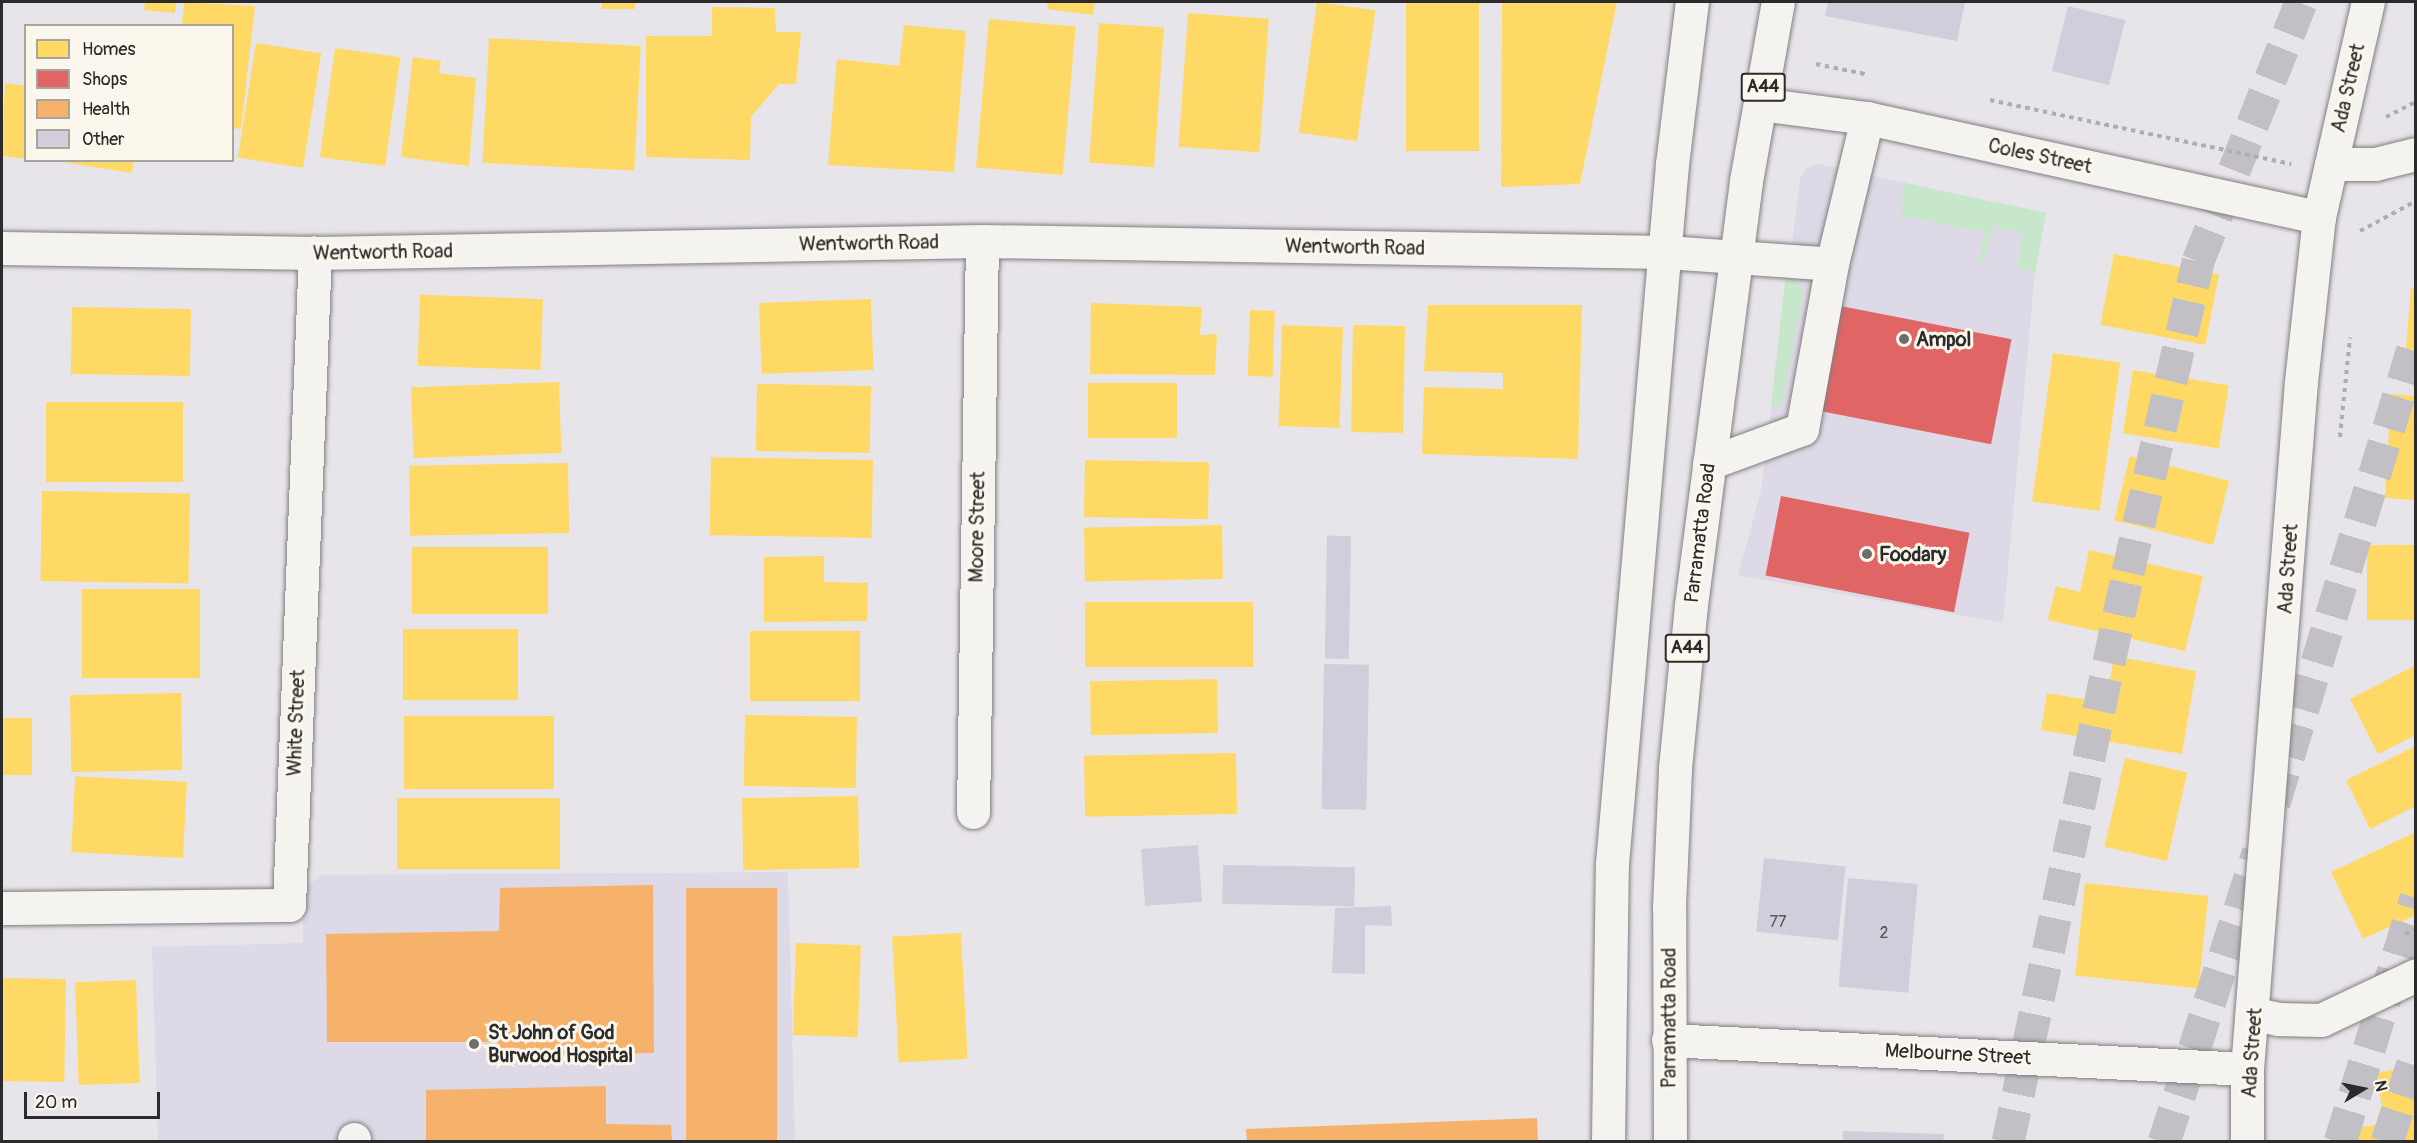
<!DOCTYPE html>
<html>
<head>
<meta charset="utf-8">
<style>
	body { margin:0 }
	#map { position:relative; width:2417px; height:1143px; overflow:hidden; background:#e8e5ea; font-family:Pangolin,sans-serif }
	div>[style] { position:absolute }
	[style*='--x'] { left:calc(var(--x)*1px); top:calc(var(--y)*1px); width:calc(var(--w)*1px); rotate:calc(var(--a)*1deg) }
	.built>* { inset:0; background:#ddd9e6 }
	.green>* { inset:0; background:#c7e7ca }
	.homes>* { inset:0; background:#ffd966; transform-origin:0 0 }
	.shops>* { inset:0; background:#e06666; transform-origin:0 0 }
	.health>* { inset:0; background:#f6b26b; transform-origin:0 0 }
	.building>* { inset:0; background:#d1cdda; transform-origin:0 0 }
	.highway-tunnel>* { height:33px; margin-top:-16.5px; transform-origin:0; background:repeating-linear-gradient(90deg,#c2c0c4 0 33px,transparent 0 49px) }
	.path>* { height:4px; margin-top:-2px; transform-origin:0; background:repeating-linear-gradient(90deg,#afaead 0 4.5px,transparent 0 9px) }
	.roads { filter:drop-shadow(0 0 2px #807f81) drop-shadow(0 0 2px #807f81) }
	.minor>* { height:33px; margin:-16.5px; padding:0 16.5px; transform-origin:16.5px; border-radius:16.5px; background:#f4f3f0 }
	.highway>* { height:33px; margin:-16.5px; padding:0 16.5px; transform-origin:16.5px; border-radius:16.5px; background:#f4f3f0 }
	.dots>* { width:16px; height:16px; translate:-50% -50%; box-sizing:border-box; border:3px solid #fbf7ec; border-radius:50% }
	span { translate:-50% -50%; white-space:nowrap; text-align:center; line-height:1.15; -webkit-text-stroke:6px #fbf7ec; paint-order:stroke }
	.number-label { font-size:16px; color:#565558 }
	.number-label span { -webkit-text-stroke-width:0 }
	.shield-label span { padding:2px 4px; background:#fbf7ec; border:2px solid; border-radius:4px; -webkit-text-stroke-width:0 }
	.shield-label { font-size:18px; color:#2b2b2b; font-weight:700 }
	.street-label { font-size:20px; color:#2b2b2b }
	.poi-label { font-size:20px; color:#2b2b2b; font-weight:700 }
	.left { translate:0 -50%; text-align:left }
	.frame { position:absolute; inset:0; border:3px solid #2b2b2b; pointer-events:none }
	.legend { position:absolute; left:24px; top:24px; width:210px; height:138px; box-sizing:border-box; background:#fbf7ec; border:2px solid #a8a59f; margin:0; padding:8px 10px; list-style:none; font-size:18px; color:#2b2b2b }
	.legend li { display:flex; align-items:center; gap:12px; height:30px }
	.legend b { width:30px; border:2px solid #a8a59f }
	.north { position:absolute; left:2333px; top:1059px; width:60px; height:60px; -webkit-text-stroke:4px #fbf7ec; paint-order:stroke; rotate:80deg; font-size:16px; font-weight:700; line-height:24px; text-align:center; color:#2b2b2b }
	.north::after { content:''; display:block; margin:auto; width:21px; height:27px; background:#2b2b2b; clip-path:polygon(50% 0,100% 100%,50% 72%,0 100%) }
	.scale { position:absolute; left:24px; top:1092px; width:136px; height:27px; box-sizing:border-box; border:3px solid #2b2b2b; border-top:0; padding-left:8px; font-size:18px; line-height:21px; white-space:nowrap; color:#2b2b2b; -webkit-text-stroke:4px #fbf7ec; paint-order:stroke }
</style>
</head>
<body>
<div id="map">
	<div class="built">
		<i style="clip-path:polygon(1818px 164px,2046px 213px,2035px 272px,2003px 623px,1738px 575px,1761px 491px,1800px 179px,1807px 168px)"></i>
		<i style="clip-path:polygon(788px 872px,795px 1141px,158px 1141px,152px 947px,303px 943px,302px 890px,322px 875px)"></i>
	</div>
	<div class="green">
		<i style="clip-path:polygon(1903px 183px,2046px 213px,2035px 272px,2017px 269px,2024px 233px,1994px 227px,1984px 262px,1978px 262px,1986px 232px,1902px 216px)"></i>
		<i style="clip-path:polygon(1786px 272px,1796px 278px,1803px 293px,1782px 402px,1777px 406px,1771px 405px)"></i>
	</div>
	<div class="homes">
		<i style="clip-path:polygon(145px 2px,176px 2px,175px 13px,144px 10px)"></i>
		<i style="clip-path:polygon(184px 2px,255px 6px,241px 129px,232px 128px,232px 26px,182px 26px)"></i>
		<i style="left:602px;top:2px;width:33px;height:7px"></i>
		<i style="clip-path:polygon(1048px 2px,1095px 2px,1093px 15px,1047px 9px)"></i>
		<i style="left:1317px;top:2px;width:59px;height:132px;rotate:8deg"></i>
		<i style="left:1406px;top:2px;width:73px;height:149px"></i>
		<i style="clip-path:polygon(1502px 2px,1617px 2px,1580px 184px,1501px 187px)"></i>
		<i style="clip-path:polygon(712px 7px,775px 8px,776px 32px,801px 32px,796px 84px,779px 84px,751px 117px,750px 160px,646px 157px,646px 36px,712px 36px)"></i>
		<i style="left:1188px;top:13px;width:81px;height:134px;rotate:4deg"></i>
		<i style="left:989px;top:19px;width:87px;height:149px;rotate:5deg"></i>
		<i style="left:1099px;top:23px;width:65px;height:140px;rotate:4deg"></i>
		<i style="clip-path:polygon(904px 25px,966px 31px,954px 172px,828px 165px,837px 59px,899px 66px)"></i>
		<i style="left:489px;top:38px;width:152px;height:125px;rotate:3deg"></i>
		<i style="left:256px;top:43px;width:66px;height:116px;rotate:9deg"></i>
		<i style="left:335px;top:48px;width:66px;height:110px;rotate:8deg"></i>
		<i style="clip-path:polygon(413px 57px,441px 61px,439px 73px,476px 78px,469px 166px,401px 157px)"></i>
		<i style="clip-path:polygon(5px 83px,26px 86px,26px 159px,2px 156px)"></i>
		<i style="clip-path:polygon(50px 160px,134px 160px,132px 173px)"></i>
		<i style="left:2114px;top:254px;width:107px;height:72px;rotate:11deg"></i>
		<i style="clip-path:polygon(2411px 287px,2416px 288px,2416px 350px,2406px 349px)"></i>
		<i style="left:543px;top:299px;width:71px;height:123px;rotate:92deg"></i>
		<i style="left:871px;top:299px;width:71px;height:112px;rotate:88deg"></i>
		<i style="clip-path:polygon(1091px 303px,1202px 307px,1200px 335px,1217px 334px,1215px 375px,1090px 374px)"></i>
		<i style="clip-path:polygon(1428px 305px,1582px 305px,1578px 459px,1422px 454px,1424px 387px,1503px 389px,1503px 373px,1424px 371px)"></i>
		<i style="left:191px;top:309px;width:67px;height:119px;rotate:91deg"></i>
		<i style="left:1250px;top:310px;width:25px;height:66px;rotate:2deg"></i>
		<i style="left:1282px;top:325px;width:61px;height:101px;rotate:2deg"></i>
		<i style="left:1353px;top:325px;width:52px;height:107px;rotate:1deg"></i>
		<i style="left:2053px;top:353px;width:68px;height:150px;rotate:8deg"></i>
		<i style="left:2133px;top:370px;width:97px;height:64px;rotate:9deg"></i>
		<i style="left:559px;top:382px;width:71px;height:148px;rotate:88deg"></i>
		<i style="left:1088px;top:383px;width:89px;height:55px"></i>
		<i style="left:757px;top:384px;width:114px;height:67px;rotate:1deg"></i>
		<i style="clip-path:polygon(2391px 394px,2416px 396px,2416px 500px,2385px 498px)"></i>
		<i style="left:46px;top:402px;width:137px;height:80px"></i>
		<i style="left:2130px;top:456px;width:102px;height:66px;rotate:14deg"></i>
		<i style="left:873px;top:460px;width:78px;height:162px;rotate:91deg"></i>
		<i style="left:1085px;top:460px;width:124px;height:57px;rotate:1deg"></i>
		<i style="left:568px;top:463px;width:70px;height:159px;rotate:89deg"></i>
		<i style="left:42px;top:491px;width:148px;height:90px;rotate:1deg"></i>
		<i style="left:1222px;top:525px;width:54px;height:138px;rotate:89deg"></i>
		<i style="left:2367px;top:545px;width:49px;height:75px"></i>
		<i style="left:412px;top:547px;width:136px;height:67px"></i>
		<i style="clip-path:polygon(2089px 550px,2203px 576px,2185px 651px,2048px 620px,2056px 586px,2080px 592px)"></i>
		<i style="clip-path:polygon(824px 556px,824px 582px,868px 583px,867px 621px,764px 622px,764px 557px)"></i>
		<i style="left:82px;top:589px;width:118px;height:89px"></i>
		<i style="left:1253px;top:602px;width:65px;height:168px;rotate:90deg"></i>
		<i style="left:518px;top:629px;width:71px;height:115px;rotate:90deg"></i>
		<i style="left:750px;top:631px;width:110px;height:70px"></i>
		<i style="clip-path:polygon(2114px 656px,2196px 671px,2182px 754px,2041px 730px,2047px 693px,2106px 703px)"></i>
		<i style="clip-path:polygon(2416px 665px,2416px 735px,2378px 754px,2350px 699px)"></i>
		<i style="left:1217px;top:679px;width:54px;height:127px;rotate:89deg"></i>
		<i style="left:181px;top:693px;width:77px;height:111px;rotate:89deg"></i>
		<i style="left:745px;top:715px;width:112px;height:71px;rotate:1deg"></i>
		<i style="left:554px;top:716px;width:73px;height:150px;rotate:90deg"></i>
		<i style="left:2px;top:718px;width:30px;height:57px"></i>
		<i style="clip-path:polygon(2416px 746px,2416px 806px,2370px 829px,2346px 780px)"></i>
		<i style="left:1236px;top:753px;width:61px;height:152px;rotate:89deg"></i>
		<i style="left:2125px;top:758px;width:64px;height:91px;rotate:13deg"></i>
		<i style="left:187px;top:782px;width:76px;height:112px;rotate:93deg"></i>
		<i style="left:858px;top:796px;width:72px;height:116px;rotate:89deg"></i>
		<i style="left:560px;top:798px;width:71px;height:163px;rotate:90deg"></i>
		<i style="clip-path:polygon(2416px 832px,2416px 915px,2363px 939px,2331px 872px)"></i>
		<i style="left:2085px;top:883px;width:124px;height:93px;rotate:6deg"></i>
		<i style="left:961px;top:933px;width:126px;height:69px;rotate:87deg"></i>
		<i style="left:796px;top:943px;width:65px;height:92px;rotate:2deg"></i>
		<i style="left:2px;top:978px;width:64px;height:103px;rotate:1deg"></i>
		<i style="left:136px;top:980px;width:103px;height:61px;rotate:88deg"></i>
		<i style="clip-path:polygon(2416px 1066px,2416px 1142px,2338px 1142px,2336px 1132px,2385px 1123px,2376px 1073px)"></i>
	</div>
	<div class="shops">
		<i style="left:1825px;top:303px;width:190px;height:107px;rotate:11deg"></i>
		<i style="left:1781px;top:496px;width:192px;height:81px;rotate:11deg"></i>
	</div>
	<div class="health">
		<i style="clip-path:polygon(653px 885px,654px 1053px,498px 1055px,498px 1042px,327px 1042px,326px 934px,499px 931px,500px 888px)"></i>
		<i style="left:686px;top:888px;width:91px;height:253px"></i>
		<i style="clip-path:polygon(606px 1086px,606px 1124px,671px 1125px,672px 1142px,426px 1142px,426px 1090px)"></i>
		<i style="clip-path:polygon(1537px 1118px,1538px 1142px,1247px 1142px,1246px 1129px)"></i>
	</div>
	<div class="building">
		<i style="clip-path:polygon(1828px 2px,1965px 2px,1957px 41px,1825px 16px)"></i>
		<i style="left:2068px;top:6px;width:59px;height:67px;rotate:14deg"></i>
		<i style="left:1351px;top:536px;width:123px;height:24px;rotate:91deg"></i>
		<i style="left:1324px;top:664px;width:45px;height:145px;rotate:1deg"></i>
		<i style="left:1198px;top:845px;width:57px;height:57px;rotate:86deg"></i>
		<i style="left:1764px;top:858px;width:82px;height:74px;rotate:6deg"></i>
		<i style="left:1223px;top:865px;width:132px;height:39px;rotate:1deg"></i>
		<i style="left:1848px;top:878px;width:70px;height:109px;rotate:5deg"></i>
		<i style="clip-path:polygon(1391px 906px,1392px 926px,1365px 925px,1365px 974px,1332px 973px,1335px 908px)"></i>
		<i style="clip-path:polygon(1843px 1131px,1944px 1134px,1943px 1142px,1843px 1142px)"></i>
	</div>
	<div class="highway-tunnel">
		<i style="--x:2274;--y:803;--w:486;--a:-73"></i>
		<i style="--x:2008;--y:1142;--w:582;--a:-78.11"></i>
		<i style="--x:2128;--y:572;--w:319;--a:-77.3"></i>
		<i style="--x:2198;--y:261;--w:279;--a:-68.3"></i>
		<i style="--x:2164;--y:1142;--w:305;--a:-72"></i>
		<i style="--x:2340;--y:1142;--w:256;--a:-72.7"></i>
		<i style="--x:2387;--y:1142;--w:93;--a:-71.8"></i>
	</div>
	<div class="path">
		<i style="--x:1816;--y:64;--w:50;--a:11.5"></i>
		<i style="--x:1990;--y:100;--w:308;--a:12"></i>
		<i style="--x:2386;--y:117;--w:34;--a:-27"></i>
		<i style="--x:2360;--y:231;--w:64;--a:-28.2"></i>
		<i style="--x:2340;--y:437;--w:100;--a:-84.3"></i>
		<i style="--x:2405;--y:934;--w:12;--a:-24"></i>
	</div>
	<div class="roads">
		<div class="minor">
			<i style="--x:1760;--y:104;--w:108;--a:7.5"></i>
			<i style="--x:1867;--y:118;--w:463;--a:12.4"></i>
			<i style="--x:2331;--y:164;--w:44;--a:0"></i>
			<i style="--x:2375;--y:164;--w:42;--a:-13.7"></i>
			<i style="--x:2;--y:248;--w:313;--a:0.9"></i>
			<i style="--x:315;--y:253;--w:667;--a:-1.03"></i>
			<i style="--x:982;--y:241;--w:684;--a:0.92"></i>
			<i style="--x:1666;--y:252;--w:166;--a:4.1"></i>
			<i style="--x:1709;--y:463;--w:99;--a:-20.1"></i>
			<i style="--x:1802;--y:429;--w:168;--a:-79.7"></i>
			<i style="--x:1832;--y:264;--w:150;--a:-76.5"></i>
			<i style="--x:973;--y:812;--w:571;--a:-89.1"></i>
			<i style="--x:2;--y:908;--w:287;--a:-0.6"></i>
			<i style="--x:289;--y:905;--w:653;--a:-87.72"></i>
			<i style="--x:2255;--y:1014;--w:24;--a:12"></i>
			<i style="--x:2278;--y:1019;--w:43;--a:1.3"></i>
			<i style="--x:2321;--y:1020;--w:105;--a:-25.3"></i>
			<i style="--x:1668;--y:1040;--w:580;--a:2.87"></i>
			<i style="--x:354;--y:1139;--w:3;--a:90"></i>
			<i style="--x:2247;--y:1142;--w:73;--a:-90"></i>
			<i style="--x:2247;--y:1069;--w:689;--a:-85.51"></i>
			<i style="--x:2301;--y:382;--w:166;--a:-83.8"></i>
			<i style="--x:2319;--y:217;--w:221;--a:-77.2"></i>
		</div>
		<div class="highway">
			<i style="--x:1608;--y:1142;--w:278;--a:-89.2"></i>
			<i style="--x:1612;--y:864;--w:703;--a:-85.1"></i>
			<i style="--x:1672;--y:164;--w:163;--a:-83"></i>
			<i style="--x:1670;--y:1142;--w:235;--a:-90.2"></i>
			<i style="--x:1669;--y:907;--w:139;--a:-87.5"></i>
			<i style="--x:1675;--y:768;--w:164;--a:-84.4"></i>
			<i style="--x:1691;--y:605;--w:428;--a:-82.6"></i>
			<i style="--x:1746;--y:181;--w:182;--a:-79.9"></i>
		</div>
	</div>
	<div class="dots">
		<i style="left:1904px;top:339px;background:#6d6c6e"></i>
		<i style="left:1867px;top:554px;background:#6d6c6e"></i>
		<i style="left:474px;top:1044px;background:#6d6c6e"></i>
	</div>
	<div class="number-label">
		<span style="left:1778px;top:922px">77</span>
		<span style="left:1884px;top:933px">2</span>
	</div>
	<div class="shield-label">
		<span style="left:1763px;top:87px">A44</span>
		<span style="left:1687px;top:648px">A44</span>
	</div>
	<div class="street-label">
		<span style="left:2348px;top:88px;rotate:-77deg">Ada Street</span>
		<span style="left:2040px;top:156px;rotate:12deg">Coles Street</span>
		<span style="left:869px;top:243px;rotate:-1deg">Wentworth Road</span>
		<span style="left:1355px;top:247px;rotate:1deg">Wentworth Road</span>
		<span style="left:383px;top:252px;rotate:-1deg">Wentworth Road</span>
		<span style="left:977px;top:527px;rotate:-89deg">Moore Street</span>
		<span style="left:1700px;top:533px;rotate:-83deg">Parramatta Road</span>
		<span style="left:2288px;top:569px;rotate:-86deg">Ada Street</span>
		<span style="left:296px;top:723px;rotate:-88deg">White Street</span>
		<span style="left:1669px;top:1018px;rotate:-90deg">Parramatta Road</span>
		<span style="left:2252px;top:1053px;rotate:-86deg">Ada Street</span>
		<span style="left:1958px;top:1054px;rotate:3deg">Melbourne Street</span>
	</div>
	<div class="poi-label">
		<span class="left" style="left:1916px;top:339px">Ampol</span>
		<span class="left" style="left:1879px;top:554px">Foodary</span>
		<span class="left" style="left:488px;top:1044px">St John of God<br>Burwood Hospital</span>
	</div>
	<div class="frame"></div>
	<ul class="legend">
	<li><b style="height:16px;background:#ffd966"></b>Homes</li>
	<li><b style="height:16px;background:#e06666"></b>Shops</li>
	<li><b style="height:16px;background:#f6b26b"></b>Health</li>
	<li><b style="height:16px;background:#d1cdda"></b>Other</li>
	</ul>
	<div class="north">N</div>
	<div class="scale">20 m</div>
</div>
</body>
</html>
